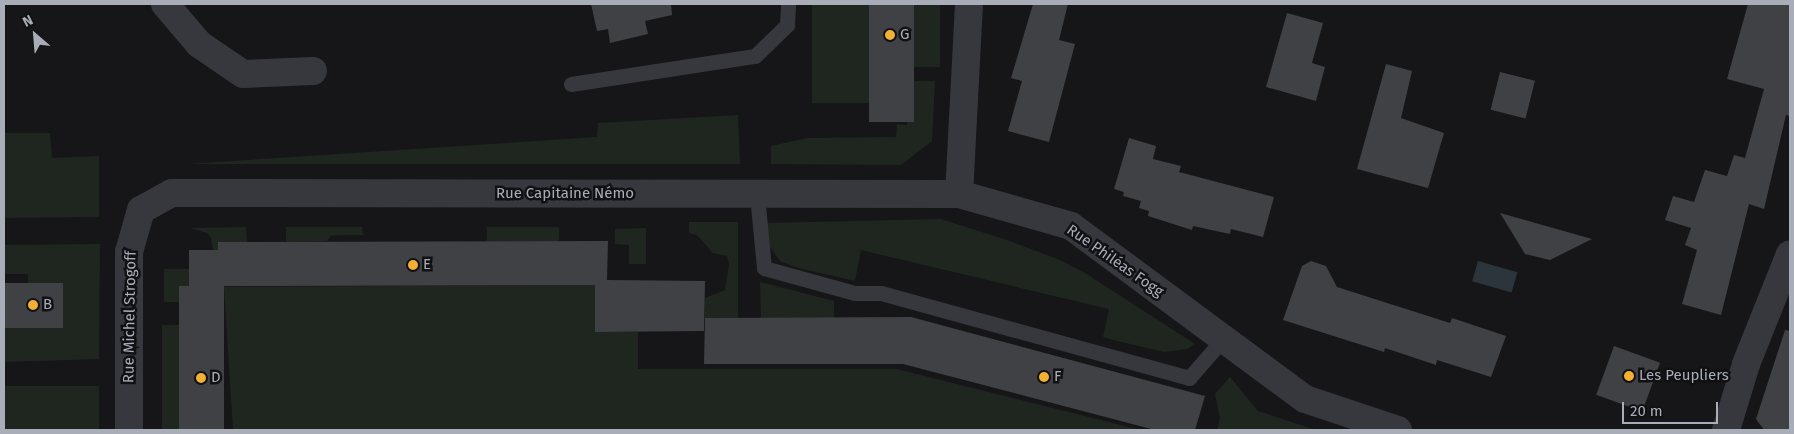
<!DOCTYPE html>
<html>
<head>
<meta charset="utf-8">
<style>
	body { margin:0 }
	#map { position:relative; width:1794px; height:434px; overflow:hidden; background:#161618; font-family:"Fira Sans",sans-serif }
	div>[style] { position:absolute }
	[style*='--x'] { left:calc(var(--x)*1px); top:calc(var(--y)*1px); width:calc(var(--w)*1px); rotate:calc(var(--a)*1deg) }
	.green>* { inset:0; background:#1e261f; transform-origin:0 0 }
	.water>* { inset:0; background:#2c353c; transform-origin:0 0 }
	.building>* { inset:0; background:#404145; transform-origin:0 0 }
	.service>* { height:15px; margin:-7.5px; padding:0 7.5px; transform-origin:7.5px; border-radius:7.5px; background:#37383d }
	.minor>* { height:28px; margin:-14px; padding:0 14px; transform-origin:14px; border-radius:14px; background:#37383d }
	.tertiary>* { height:28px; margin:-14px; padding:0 14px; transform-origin:14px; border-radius:14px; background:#37383d }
	.dots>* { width:14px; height:14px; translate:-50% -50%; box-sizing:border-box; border:2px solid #111113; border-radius:50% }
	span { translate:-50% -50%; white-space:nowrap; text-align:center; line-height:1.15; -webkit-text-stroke:5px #111113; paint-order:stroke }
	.poi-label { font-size:15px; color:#a8adb8 }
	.left { translate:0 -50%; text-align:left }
	.street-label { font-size:15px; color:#a8adb8 }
	.frame { position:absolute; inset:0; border:5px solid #a8adb8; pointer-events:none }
	.north { position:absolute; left:10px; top:10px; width:50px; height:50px; -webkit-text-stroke:4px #111113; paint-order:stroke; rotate:333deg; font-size:14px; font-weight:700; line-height:20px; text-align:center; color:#a8adb8 }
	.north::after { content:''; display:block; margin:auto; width:18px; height:22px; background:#a8adb8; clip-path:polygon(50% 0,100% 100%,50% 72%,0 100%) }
	.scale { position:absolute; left:1622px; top:402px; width:96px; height:22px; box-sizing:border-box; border:2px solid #a8adb8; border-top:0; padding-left:6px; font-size:15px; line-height:18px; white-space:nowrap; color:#a8adb8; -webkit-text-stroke:4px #111113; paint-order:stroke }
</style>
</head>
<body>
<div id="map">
	<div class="green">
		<i style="left:812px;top:4px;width:60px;height:99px"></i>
		<i style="left:914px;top:4px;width:26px;height:63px"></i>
		<i style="clip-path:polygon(910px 81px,935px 81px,932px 141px,901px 165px,771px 164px,771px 146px,807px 138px,896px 137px,897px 124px,907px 125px)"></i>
		<i style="clip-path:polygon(738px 115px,740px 164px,186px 164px,597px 137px,598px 123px)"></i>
		<i style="clip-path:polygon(4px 133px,50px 133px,52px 158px,99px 156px,99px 217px,4px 218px)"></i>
		<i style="clip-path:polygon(941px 219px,1007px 240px,1060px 260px,1085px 273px,1195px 344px,1187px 349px,1164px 352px,1113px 340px,1103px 337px,1109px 309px,861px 250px,855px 281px,798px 268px,780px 261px,768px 244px,767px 223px)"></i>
		<i style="clip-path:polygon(689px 222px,738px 222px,738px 318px,705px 318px,705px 298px,725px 290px,729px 264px,727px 256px,713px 253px,697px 235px,689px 233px)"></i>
		<i style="clip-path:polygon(246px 227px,247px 242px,218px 242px,218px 250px,213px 250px,211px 238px,207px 233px,190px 228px)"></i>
		<i style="clip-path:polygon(286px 227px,362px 227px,363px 235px,338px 235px,331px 236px,327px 241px,286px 242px)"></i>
		<i style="left:487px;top:227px;width:72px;height:14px"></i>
		<i style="clip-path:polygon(646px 228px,646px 264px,629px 264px,629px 245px,615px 244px,615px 229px)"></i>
		<i style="clip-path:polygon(100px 244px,99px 359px,4px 362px,4px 328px,63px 327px,63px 283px,28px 283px,28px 274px,4px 274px,4px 245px)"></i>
		<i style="clip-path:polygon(164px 269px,189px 269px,189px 286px,179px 286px,179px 302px,164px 302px)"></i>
		<i style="clip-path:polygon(760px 282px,834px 301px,834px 318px,761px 318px)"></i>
		<i style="clip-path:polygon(595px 285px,595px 332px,638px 332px,638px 369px,897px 369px,1141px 430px,233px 430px,224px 287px)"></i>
		<i style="left:162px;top:325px;width:17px;height:105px"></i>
		<i style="clip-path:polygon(1230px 377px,1258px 411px,1316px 430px,1217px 430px,1220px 418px,1215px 394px)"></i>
		<i style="left:99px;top:386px;width:44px;height:95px;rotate:90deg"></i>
	</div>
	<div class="water">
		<i style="left:1478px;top:261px;width:41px;height:21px;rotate:16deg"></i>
	</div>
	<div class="building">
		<i style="clip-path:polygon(591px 4px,671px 4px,672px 15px,645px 21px,648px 34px,610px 43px,608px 29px,597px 31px)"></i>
		<i style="left:869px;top:4px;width:45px;height:118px"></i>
		<i style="clip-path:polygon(1033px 4px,1068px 4px,1059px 40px,1075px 44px,1049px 142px,1008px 131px,1022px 81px,1011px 78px)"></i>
		<i style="clip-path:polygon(1748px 4px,1790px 4px,1790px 116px,1786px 115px,1764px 209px,1749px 204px,1721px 315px,1682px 304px,1697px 250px,1685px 245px,1691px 228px,1665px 220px,1673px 196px,1694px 202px,1705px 170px,1727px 176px,1734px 155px,1745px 158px,1764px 89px,1727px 79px)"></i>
		<i style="clip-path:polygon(1287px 13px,1323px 23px,1312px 63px,1325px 67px,1316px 101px,1266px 87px)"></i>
		<i style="clip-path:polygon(1386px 64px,1412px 71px,1401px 118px,1444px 133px,1428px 188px,1357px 169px)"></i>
		<i style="left:1500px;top:72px;width:36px;height:39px;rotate:14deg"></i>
		<i style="clip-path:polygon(1129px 138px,1156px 146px,1153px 159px,1181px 166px,1179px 172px,1274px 197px,1263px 237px,1231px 229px,1230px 234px,1193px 226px,1192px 230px,1148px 216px,1149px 211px,1139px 208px,1141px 201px,1123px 196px,1124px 192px,1114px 189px)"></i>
		<i style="clip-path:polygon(1500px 213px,1592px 239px,1550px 260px,1525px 254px)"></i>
		<i style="clip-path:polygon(608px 241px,607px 280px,705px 281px,704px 331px,595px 332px,595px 285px,224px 286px,224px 430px,179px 430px,179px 286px,189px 286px,189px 250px,218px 250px,218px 242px)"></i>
		<i style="clip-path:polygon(1311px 261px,1326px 266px,1337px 287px,1450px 323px,1452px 318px,1506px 336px,1491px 377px,1437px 360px,1436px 365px,1385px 348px,1384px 352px,1283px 320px,1302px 266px)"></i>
		<i style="left:4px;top:283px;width:59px;height:45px"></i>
		<i style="clip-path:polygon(911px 317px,1205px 396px,1195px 430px,1155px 430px,903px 364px,704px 364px,705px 318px)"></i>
		<i style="clip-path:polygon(1785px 330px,1790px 331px,1790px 430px,1764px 430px,1756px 419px)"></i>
		<i style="left:1614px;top:346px;width:49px;height:52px;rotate:20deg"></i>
	</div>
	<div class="service">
		<i style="--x:571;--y:84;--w:186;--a:-8.7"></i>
		<i style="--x:755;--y:56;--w:45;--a:-44.1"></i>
		<i style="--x:787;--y:25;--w:21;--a:-87"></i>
		<i style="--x:757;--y:195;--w:73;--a:84.5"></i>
		<i style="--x:764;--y:268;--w:94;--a:15.4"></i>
		<i style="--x:855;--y:293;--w:26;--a:0"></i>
		<i style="--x:881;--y:293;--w:320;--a:15.4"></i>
		<i style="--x:1189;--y:378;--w:52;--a:-48.9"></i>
	</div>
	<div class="minor">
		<i style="--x:165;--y:4;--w:52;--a:49.6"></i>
		<i style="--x:199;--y:44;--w:53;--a:34.3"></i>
		<i style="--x:243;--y:74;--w:70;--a:-2.5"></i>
		<i style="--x:969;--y:4;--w:190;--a:93"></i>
		<i style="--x:959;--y:194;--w:116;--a:15.9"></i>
		<i style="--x:1071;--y:226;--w:291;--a:36.5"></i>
		<i style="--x:1305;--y:399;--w:98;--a:18.4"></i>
		<i style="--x:129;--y:430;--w:178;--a:-90"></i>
		<i style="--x:129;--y:252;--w:44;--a:-74.1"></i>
		<i style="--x:141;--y:210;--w:35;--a:-29"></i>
		<i style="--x:172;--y:193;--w:787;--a:0.07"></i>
	</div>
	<div class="tertiary">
		<i style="--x:1726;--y:430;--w:69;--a:-73.1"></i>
		<i style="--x:1746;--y:364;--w:118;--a:-68.2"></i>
	</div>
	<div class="dots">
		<i style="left:890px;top:35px;background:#f2b134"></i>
		<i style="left:413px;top:265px;background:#f2b134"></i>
		<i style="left:33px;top:305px;background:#f2b134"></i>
		<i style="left:1629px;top:376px;background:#f2b134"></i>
		<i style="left:1044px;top:377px;background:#f2b134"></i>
		<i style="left:201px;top:378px;background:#f2b134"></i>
	</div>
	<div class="poi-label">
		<span class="left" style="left:900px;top:35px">G</span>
		<span class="left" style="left:423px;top:265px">E</span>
		<span class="left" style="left:43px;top:305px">B</span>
		<span class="left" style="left:1639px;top:376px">Les Peupliers</span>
		<span class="left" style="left:1054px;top:377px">F</span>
		<span class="left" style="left:211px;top:378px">D</span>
	</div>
	<div class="street-label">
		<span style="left:565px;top:194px">Rue Capitaine Némo</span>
		<span style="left:1115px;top:261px;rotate:35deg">Rue Philéas Fogg</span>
		<span style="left:130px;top:317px;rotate:-89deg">Rue Michel Strogoff</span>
	</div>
	<div class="frame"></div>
	<div class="north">N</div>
	<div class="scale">20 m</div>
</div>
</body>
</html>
